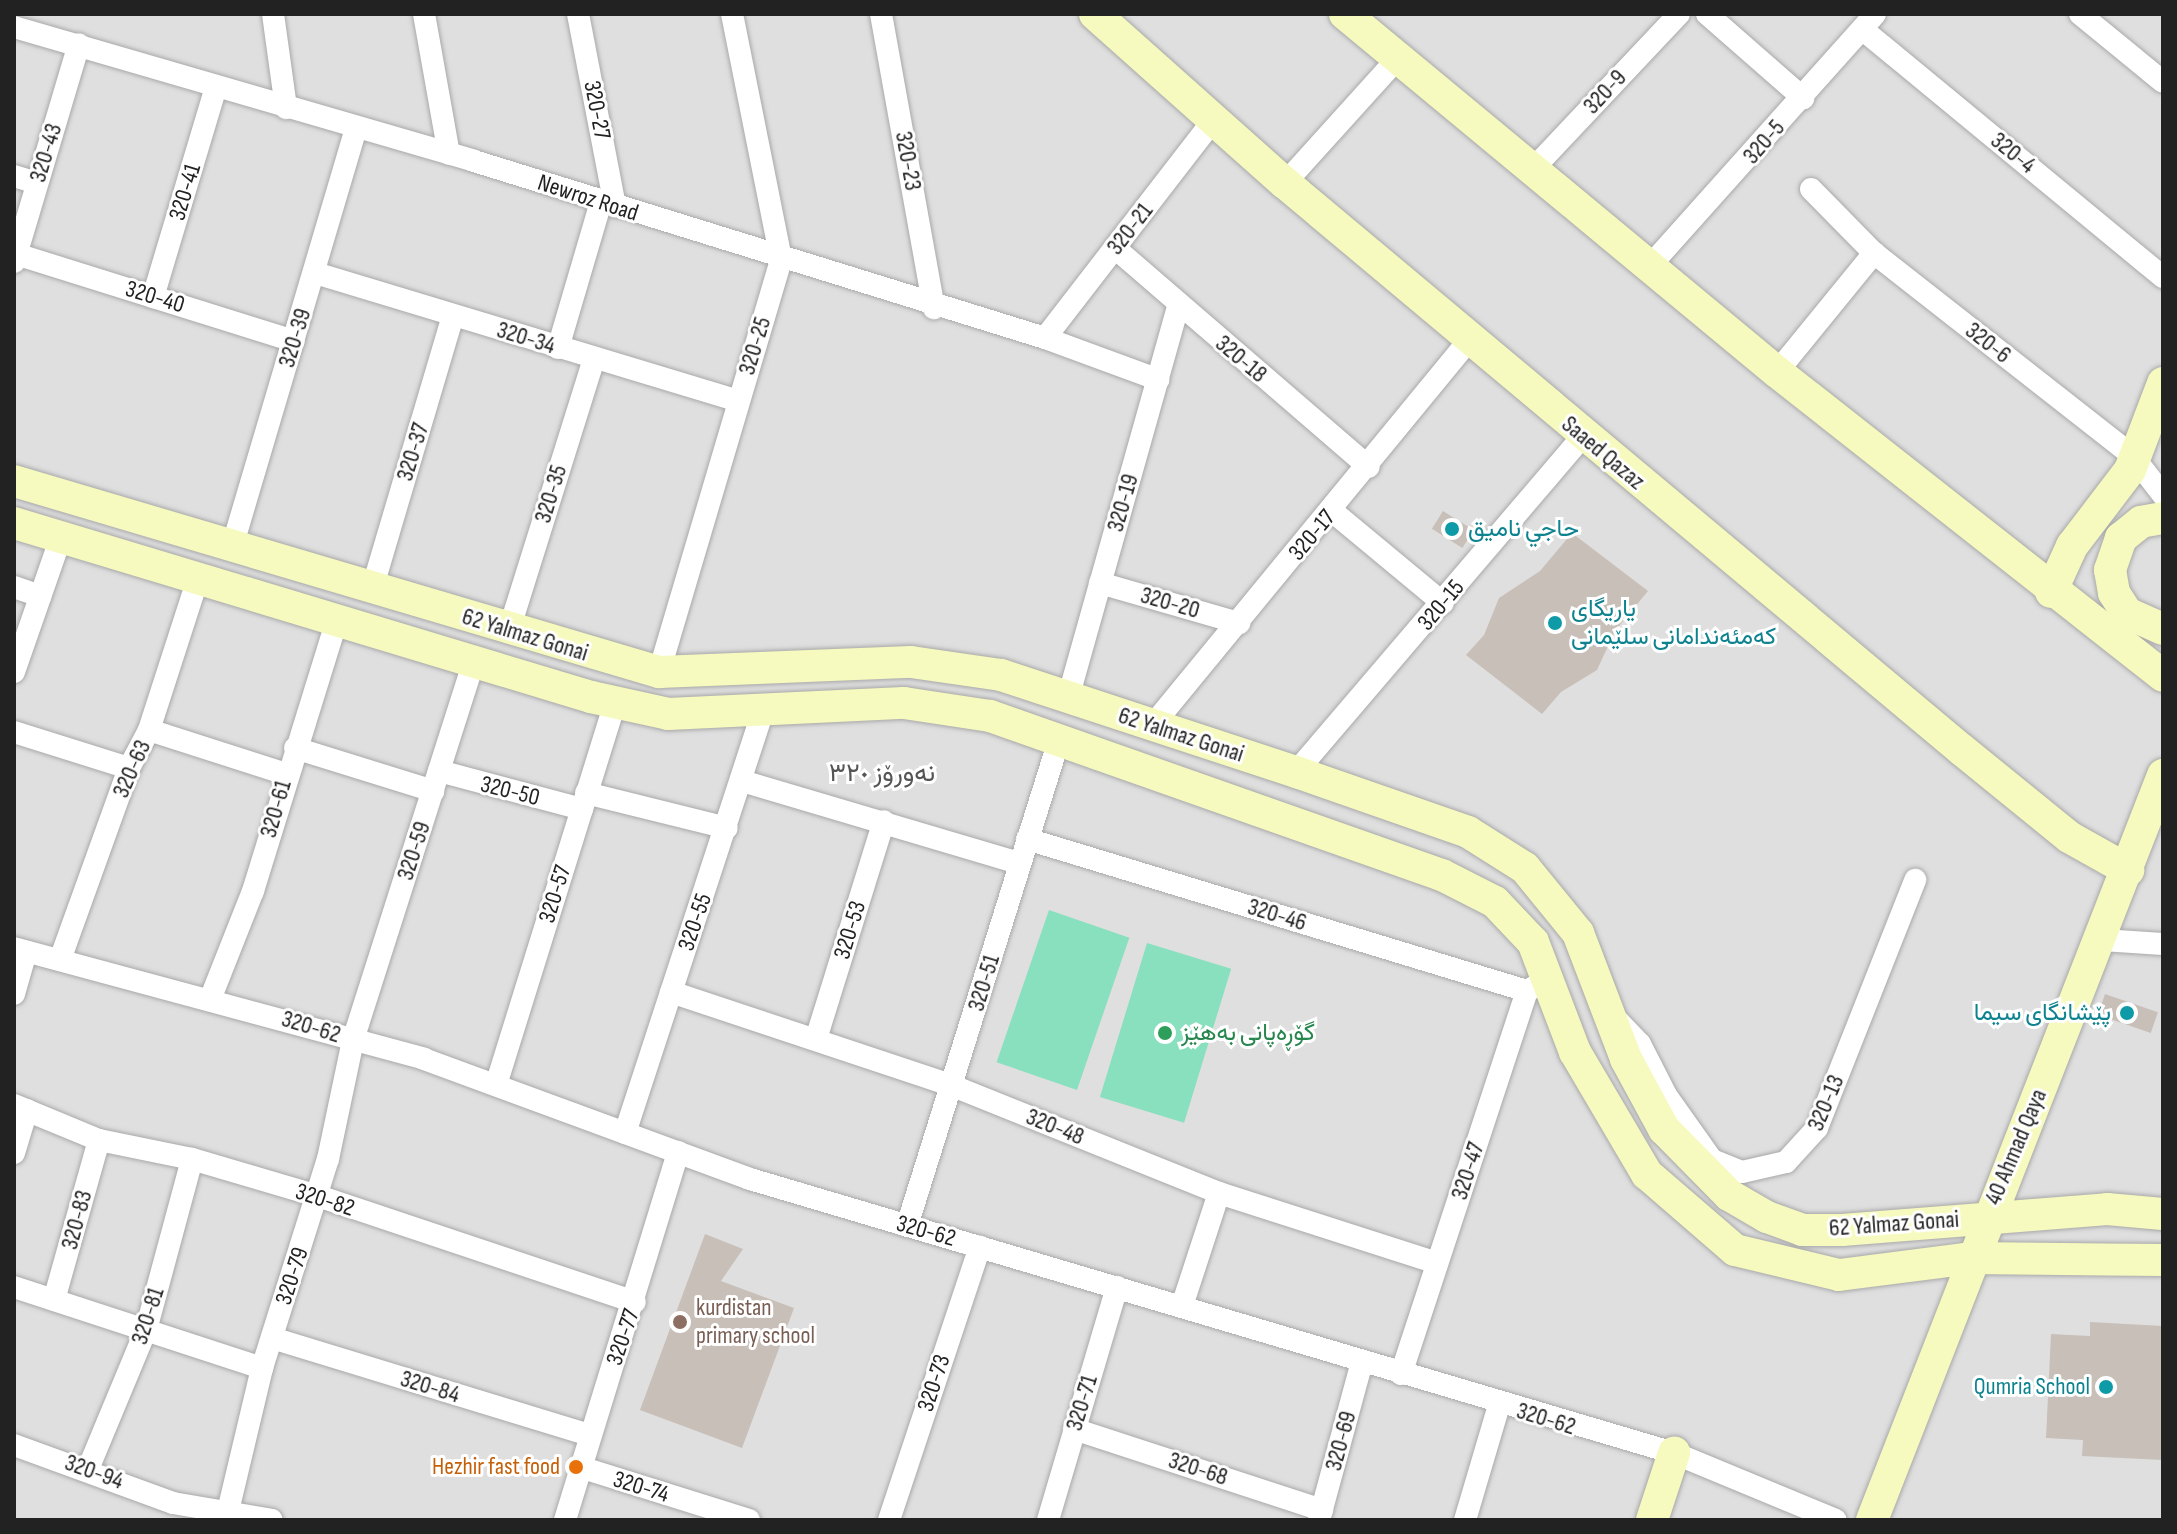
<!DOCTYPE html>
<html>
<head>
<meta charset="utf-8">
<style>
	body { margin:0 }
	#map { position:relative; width:2177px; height:1534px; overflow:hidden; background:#f2efe9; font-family:"Sofia Sans Condensed",Vazirmatn,sans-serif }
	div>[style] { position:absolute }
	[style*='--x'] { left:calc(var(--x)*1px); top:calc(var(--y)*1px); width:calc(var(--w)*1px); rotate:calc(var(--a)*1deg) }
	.residential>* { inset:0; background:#e0dfdf; transform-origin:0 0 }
	.pitch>* { inset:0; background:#88e0be; transform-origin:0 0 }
	.building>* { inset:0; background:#c7bfb8; transform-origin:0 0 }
	.roads { filter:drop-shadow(0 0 2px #a9a9a9) drop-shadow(0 0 2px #a9a9a9) }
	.street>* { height:22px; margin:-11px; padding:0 11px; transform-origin:11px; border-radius:11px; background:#fff }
	.secondary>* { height:32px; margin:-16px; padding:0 16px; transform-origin:16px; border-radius:16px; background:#f7fabf }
	.dots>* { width:22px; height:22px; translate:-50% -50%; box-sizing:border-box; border:4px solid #fff; border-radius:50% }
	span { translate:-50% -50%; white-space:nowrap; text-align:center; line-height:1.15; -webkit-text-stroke:6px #fff; paint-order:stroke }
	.street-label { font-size:24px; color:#222 }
	.culture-label { font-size:24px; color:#0d838f }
	.left { translate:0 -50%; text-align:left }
	.right { translate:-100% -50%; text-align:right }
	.leisure-label { font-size:24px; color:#27864d }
	.education-label { font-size:24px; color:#785e54 }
	.food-label { font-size:24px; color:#c56008 }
	.neighbourhood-label { font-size:26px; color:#555 }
	.frame { position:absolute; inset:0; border:16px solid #222; pointer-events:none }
</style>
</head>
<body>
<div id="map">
	<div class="residential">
		<i style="left:14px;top:14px;width:2149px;height:1506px"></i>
	</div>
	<div class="pitch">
		<i style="left:1049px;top:910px;width:85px;height:161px;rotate:19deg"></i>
		<i style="left:1147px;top:943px;width:88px;height:161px;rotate:17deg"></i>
	</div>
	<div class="building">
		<i style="left:1443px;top:511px;width:36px;height:21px;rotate:32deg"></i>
		<i style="clip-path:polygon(1572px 533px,1648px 591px,1615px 631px,1597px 670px,1561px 692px,1542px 714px,1466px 655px,1484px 635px,1499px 598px,1540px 571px)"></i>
		<i style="left:2105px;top:994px;width:56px;height:22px;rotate:19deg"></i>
		<i style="clip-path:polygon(705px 1234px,743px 1249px,721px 1281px,794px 1308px,742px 1448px,640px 1410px)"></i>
		<i style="clip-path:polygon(2090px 1322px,2163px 1326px,2163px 1460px,2082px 1456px,2083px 1440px,2046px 1438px,2051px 1334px,2090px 1336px)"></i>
	</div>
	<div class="roads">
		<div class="street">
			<i style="--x:273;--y:14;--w:95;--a:82.1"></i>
			<i style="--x:424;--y:14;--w:142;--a:79.9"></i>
			<i style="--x:578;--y:14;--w:196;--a:79.1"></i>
			<i style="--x:881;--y:14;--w:299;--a:79.8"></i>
			<i style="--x:1707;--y:14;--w:128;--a:41.2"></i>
			<i style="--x:2080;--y:14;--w:107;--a:39.3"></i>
			<i style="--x:14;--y:27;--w:479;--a:16.2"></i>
			<i style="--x:474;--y:161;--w:598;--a:17.22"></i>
			<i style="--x:1045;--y:338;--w:121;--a:20.2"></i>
			<i style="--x:1862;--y:29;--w:390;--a:39.5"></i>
			<i style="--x:1532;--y:170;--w:214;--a:-46.7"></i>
			<i style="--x:14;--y:176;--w:24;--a:17"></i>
			<i style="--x:1285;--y:183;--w:169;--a:-47.9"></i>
			<i style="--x:1811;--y:189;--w:90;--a:45.5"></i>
			<i style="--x:1874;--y:253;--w:328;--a:38.1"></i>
			<i style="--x:2132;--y:455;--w:51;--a:52.2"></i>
			<i style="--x:1115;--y:248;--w:335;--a:40.8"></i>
			<i style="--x:16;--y:254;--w:291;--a:17.4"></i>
			<i style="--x:14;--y:262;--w:227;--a:-73.4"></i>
			<i style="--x:1649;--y:267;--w:339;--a:-48.2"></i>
			<i style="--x:315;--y:273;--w:442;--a:16.8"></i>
			<i style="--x:153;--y:297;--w:219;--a:-73.3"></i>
			<i style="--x:1045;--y:338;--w:277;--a:-52.3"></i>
			<i style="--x:558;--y:348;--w:152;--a:-73.6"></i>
			<i style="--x:1777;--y:372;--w:154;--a:-50.8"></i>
			<i style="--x:1332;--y:511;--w:144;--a:39.7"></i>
			<i style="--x:232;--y:547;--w:437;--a:-73.5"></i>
			<i style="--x:1100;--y:583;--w:145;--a:16.1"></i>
			<i style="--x:14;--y:587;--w:28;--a:19"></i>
			<i style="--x:372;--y:589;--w:285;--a:-73.5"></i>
			<i style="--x:509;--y:630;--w:285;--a:-72.6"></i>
			<i style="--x:14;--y:672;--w:143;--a:-70.8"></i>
			<i style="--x:659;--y:672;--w:431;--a:-73.5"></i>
			<i style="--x:781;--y:259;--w:250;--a:-101.3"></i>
			<i style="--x:1068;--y:698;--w:406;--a:-74.3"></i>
			<i style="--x:1152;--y:726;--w:499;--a:-50.6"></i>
			<i style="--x:149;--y:730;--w:144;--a:17.8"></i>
			<i style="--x:14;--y:732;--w:121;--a:17.4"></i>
			<i style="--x:295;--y:748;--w:145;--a:17.3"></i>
			<i style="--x:439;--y:771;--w:148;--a:14.9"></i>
			<i style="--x:1296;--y:772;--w:442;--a:-49.5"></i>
			<i style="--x:742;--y:781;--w:289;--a:16.5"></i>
			<i style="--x:586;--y:793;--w:145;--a:13.9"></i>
			<i style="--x:1027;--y:839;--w:523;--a:16.91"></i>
			<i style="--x:2102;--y:940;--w:61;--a:3.8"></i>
			<i style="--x:14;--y:948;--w:425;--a:15.1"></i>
			<i style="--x:424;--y:1059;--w:347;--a:20.2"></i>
			<i style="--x:750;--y:1179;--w:964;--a:16.52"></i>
			<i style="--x:1674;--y:1453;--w:175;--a:22.5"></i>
			<i style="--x:61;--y:957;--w:201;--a:-70.2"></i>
			<i style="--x:129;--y:768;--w:43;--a:-62.2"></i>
			<i style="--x:149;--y:730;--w:160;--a:-72.1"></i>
			<i style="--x:671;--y:992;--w:297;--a:18.4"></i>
			<i style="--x:953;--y:1086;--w:287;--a:21.9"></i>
			<i style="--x:1219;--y:1193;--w:229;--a:17.8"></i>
			<i style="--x:14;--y:994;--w:44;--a:-74.1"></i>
			<i style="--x:211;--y:997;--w:114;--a:-68.4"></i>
			<i style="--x:253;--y:891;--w:284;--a:-72.8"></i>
			<i style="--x:1614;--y:1017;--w:37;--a:46"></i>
			<i style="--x:1640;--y:1044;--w:57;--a:63"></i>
			<i style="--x:1666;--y:1095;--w:80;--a:54.7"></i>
			<i style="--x:1712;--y:1160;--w:32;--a:22"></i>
			<i style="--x:1742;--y:1172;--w:45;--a:-12.8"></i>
			<i style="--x:1786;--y:1162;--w:46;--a:-47.6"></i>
			<i style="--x:1817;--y:1128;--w:267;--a:-68.4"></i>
			<i style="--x:816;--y:1039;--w:228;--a:-72.7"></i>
			<i style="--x:496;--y:1085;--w:401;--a:-72.7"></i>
			<i style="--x:14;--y:1105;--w:92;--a:22.4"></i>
			<i style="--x:99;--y:1140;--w:95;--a:11.5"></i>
			<i style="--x:192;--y:1159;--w:131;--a:16.4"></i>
			<i style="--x:318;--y:1196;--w:334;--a:18.5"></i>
			<i style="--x:625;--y:1133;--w:444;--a:-71.9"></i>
			<i style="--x:14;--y:1153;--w:45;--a:-73.2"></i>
			<i style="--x:907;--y:1226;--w:509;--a:-72.63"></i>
			<i style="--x:14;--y:1287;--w:261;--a:18.1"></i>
			<i style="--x:54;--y:1300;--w:166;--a:-74.3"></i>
			<i style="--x:1182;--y:1306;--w:119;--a:-71.9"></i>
			<i style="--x:272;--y:1338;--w:332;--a:17"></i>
			<i style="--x:1401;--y:1374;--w:403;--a:-71.8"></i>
			<i style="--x:1527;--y:991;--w:12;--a:-31"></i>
			<i style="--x:1074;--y:1429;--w:261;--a:18.1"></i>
			<i style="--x:14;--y:1445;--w:169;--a:20"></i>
			<i style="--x:173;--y:1503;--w:100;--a:9.7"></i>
			<i style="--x:580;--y:1467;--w:177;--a:17.4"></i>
			<i style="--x:88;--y:1469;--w:151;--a:-67.4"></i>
			<i style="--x:146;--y:1330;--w:177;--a:-74.9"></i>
			<i style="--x:228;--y:1511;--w:147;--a:-76.6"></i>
			<i style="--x:262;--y:1368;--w:219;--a:-72.5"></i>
			<i style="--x:328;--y:1159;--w:122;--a:-78.1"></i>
			<i style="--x:353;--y:1040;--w:398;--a:-72.3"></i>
			<i style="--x:565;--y:1520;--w:385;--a:-72.9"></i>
			<i style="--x:889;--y:1520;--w:288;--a:-71.6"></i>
			<i style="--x:1048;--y:1520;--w:243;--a:-73.5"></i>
			<i style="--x:1319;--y:1520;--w:164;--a:-74.8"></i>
			<i style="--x:1465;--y:1520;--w:120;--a:-73.5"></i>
		</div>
		<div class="secondary">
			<i style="--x:1095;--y:14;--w:254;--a:41.7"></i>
			<i style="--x:1285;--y:183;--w:883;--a:39.95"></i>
			<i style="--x:1962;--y:750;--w:138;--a:39.1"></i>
			<i style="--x:2069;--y:837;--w:68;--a:29.2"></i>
			<i style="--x:1345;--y:14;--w:561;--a:39.65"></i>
			<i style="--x:1777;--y:372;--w:491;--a:38.2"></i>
			<i style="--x:14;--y:481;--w:673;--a:16.5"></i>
			<i style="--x:659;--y:672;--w:252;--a:-2.3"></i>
			<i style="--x:911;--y:662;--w:91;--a:8.2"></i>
			<i style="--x:1001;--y:675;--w:311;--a:18.2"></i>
			<i style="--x:1296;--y:772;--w:182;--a:19.2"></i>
			<i style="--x:1468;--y:832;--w:67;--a:32.3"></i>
			<i style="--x:1525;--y:868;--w:84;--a:50.8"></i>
			<i style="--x:1578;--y:933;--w:135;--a:69.1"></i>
			<i style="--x:1626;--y:1059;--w:80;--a:61.5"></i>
			<i style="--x:1664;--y:1129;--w:93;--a:45.4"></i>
			<i style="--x:1729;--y:1195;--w:44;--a:30.1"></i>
			<i style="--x:1767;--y:1217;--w:37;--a:20"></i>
			<i style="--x:1802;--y:1230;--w:40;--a:0"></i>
			<i style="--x:1842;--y:1230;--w:266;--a:-4.5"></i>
			<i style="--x:2107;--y:1209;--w:56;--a:5.1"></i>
			<i style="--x:2163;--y:518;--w:22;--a:170"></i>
			<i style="--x:2141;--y:522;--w:26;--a:141"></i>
			<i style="--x:2121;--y:538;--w:34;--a:109"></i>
			<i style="--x:2110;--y:570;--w:23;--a:80"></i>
			<i style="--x:2114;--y:593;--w:24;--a:57"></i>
			<i style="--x:2127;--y:613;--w:39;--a:24"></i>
			<i style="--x:14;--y:523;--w:603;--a:16.78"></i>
			<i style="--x:591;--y:697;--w:79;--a:12.4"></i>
			<i style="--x:668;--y:714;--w:236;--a:-2.7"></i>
			<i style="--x:904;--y:703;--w:87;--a:8.6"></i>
			<i style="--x:990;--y:716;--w:479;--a:19.4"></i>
			<i style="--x:1442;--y:875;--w:59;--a:27"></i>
			<i style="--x:1495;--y:902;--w:55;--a:46.5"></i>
			<i style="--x:1533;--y:942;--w:118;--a:69.1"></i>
			<i style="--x:1575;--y:1052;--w:142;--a:59.5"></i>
			<i style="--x:1647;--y:1174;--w:116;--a:40.8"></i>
			<i style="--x:1735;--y:1250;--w:107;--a:13.5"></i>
			<i style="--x:1839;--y:1275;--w:133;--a:-7.3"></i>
			<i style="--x:1971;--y:1258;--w:192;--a:0.6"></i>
			<i style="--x:2051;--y:592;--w:51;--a:-65.5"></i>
			<i style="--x:2072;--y:546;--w:96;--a:-52.7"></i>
			<i style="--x:2130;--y:470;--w:93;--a:-69.2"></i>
			<i style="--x:1652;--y:1520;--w:71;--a:-71.8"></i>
			<i style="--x:1872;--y:1520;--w:800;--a:-68.66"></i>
		</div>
	</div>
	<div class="dots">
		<i style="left:1452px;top:529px;background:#0f9aa8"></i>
		<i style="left:1555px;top:623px;background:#0f9aa8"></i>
		<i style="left:2127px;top:1013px;background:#0f9aa8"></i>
		<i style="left:1165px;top:1033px;background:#2e9e5b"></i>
		<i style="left:680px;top:1322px;background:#8d6e63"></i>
		<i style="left:2106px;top:1387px;background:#0f9aa8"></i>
		<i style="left:576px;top:1467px;background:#e8710a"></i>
	</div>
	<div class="street-label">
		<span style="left:1605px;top:92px;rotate:-47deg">320-9</span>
		<span style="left:597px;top:110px;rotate:79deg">320-27</span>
		<span style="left:1764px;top:142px;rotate:-49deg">320-5</span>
		<span style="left:46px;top:153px;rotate:-73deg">320-43</span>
		<span style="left:2013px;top:153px;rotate:39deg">320-4</span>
		<span style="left:908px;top:161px;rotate:80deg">320-23</span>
		<span style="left:185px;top:192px;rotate:-73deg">320-41</span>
		<span style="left:588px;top:198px;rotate:18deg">Newroz Road</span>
		<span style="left:1130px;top:229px;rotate:-52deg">320-21</span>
		<span style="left:155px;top:297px;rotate:17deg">320-40</span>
		<span style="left:295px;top:338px;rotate:-73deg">320-39</span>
		<span style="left:526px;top:338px;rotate:17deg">320-34</span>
		<span style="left:1988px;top:343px;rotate:38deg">320-6</span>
		<span style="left:755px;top:346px;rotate:-73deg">320-25</span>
		<span style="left:1241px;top:359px;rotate:40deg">320-18</span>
		<span style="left:413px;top:452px;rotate:-73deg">320-37</span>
		<span style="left:1603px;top:453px;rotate:40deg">Saaed Qazaz</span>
		<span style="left:551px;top:494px;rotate:-73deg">320-35</span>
		<span style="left:1123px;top:503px;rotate:-74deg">320-19</span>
		<span style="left:1312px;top:535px;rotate:-50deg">320-17</span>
		<span style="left:1170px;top:603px;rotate:16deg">320-20</span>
		<span style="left:1441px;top:605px;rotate:-50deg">320-15</span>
		<span style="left:525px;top:635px;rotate:17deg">62 Yalmaz Gonai</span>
		<span style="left:1181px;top:735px;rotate:18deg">62 Yalmaz Gonai</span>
		<span style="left:132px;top:769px;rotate:-66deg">320-63</span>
		<span style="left:510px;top:791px;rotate:14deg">320-50</span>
		<span style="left:276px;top:809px;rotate:-74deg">320-61</span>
		<span style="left:414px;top:851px;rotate:-72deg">320-59</span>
		<span style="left:555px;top:894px;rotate:-73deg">320-57</span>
		<span style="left:1277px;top:915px;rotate:17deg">320-46</span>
		<span style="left:695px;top:922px;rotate:-71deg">320-55</span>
		<span style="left:850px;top:930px;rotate:-73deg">320-53</span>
		<span style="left:984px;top:983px;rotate:-73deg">320-51</span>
		<span style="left:311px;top:1027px;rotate:17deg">320-62</span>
		<span style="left:1826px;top:1103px;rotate:-67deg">320-13</span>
		<span style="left:1055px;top:1127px;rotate:22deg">320-48</span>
		<span style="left:2016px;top:1147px;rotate:-67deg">40 Ahmad Qaya</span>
		<span style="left:1468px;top:1171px;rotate:-72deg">320-47</span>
		<span style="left:325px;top:1200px;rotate:18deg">320-82</span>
		<span style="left:77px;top:1220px;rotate:-75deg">320-83</span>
		<span style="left:1894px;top:1224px;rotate:-4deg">62 Yalmaz Gonai</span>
		<span style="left:926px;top:1231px;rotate:16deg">320-62</span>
		<span style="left:292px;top:1276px;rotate:-72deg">320-79</span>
		<span style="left:148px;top:1316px;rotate:-72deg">320-81</span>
		<span style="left:623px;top:1337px;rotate:-71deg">320-77</span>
		<span style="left:934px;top:1383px;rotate:-72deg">320-73</span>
		<span style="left:430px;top:1387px;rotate:17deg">320-84</span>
		<span style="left:1082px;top:1403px;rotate:-73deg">320-71</span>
		<span style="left:1546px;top:1419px;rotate:17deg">320-62</span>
		<span style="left:1341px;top:1441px;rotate:-75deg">320-69</span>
		<span style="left:1198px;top:1469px;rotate:18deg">320-68</span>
		<span style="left:94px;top:1472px;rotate:20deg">320-94</span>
		<span style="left:641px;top:1487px;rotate:17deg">320-74</span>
	</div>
	<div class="culture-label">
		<span class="left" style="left:1468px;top:529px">حاجي ناميق</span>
		<span class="left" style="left:1571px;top:623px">یاریگای<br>کەمئەندامانی سلێمانی</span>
		<span class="right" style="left:2111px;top:1013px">پێشانگای سیما</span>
		<span class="right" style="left:2090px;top:1387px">Qumria School</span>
	</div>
	<div class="leisure-label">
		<span class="left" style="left:1181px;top:1033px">گۆڕەپانی بەهێز</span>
	</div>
	<div class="education-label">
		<span class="left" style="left:696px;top:1322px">kurdistan<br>primary school</span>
	</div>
	<div class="food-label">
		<span class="right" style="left:560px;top:1467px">Hezhir fast food</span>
	</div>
	<div class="neighbourhood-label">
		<span style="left:882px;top:774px">نەورۆز ٣٢٠</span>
	</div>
	<div class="frame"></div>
</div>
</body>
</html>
